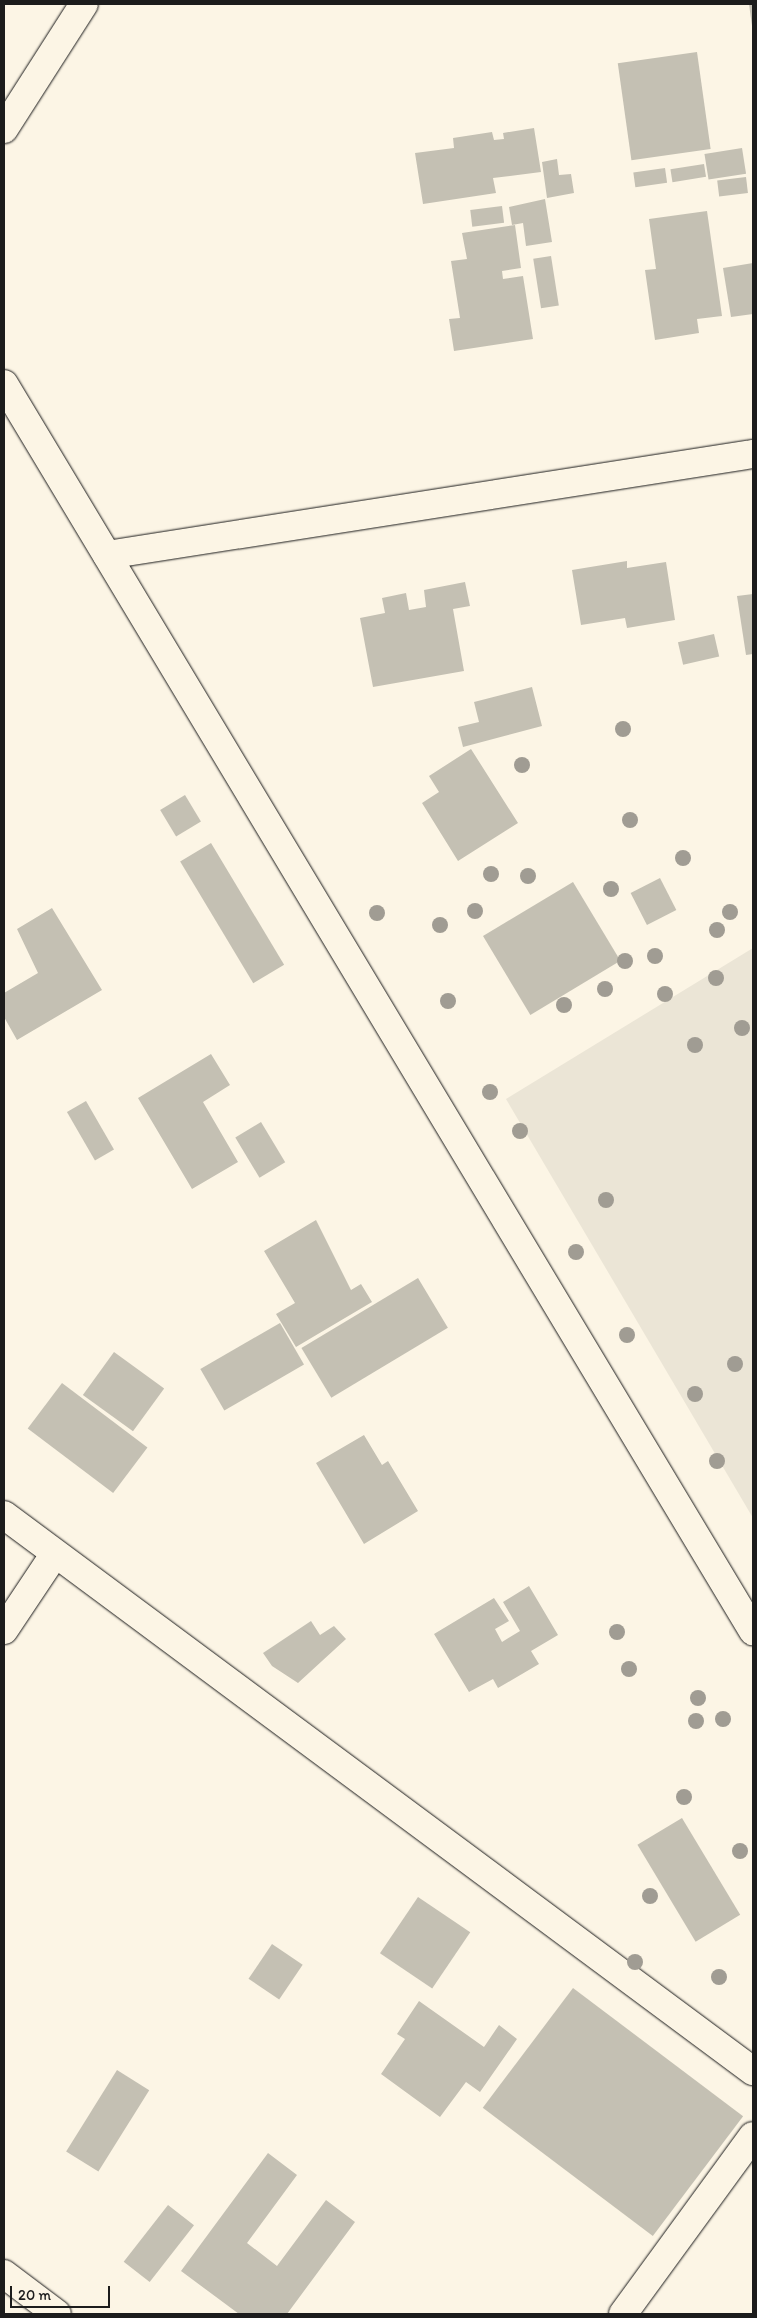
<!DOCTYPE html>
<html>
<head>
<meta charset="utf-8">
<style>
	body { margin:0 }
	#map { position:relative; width:757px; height:2318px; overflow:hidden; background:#fcf5e5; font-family:Itim,sans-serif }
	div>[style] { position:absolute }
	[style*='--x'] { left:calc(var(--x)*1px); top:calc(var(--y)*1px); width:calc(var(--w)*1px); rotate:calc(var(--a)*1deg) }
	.built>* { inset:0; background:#ebe5d6 }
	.building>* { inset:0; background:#c4c0b3; transform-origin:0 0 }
	.roads { filter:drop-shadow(0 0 1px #1c1c1c) drop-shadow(0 0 1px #1c1c1c) }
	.minor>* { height:28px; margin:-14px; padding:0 14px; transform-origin:14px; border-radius:14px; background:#fcf5e5 }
	.trees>* { width:16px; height:16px; margin:-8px; border-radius:50%; background:#a09c93 }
	span { translate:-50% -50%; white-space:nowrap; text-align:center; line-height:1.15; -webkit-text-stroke:4px #fcf5e5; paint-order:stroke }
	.frame { position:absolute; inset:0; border:5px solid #1c1c1c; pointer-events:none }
	.scale { position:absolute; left:10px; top:2286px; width:100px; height:22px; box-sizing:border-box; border:2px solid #1c1c1c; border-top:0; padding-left:6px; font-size:15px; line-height:18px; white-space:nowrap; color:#1c1c1c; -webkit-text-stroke:4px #fcf5e5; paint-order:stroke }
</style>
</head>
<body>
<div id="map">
	<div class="built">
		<i style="clip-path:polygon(753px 948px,753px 1518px,506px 1099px)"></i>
	</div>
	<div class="building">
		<i style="clip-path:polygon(749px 4px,753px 4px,753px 26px,752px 26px)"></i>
		<i style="left:697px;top:52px;width:98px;height:80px;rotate:82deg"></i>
		<i style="clip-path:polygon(534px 128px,541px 172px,493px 178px,496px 193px,423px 204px,415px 153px,454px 148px,453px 138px,492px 132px,494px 140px,504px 139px,503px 133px)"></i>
		<i style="left:742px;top:148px;width:26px;height:38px;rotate:81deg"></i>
		<i style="clip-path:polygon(557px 159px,559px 175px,571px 174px,574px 193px,547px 198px,542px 162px)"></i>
		<i style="left:704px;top:164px;width:13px;height:34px;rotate:81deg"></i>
		<i style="left:665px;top:168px;width:15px;height:32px;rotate:82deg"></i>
		<i style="left:746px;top:177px;width:16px;height:29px;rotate:83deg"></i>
		<i style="clip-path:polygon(545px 199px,552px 242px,526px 246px,523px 223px,512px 225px,509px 207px)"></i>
		<i style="left:502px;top:206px;width:17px;height:32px;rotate:83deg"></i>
		<i style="clip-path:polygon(707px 211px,722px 316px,697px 319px,699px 333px,655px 340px,645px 270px,656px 269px,649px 219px)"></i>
		<i style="clip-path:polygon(515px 225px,521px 268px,502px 271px,503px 279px,523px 276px,533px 339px,454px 351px,449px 319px,460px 318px,451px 261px,467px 259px,462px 233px)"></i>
		<i style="left:551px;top:256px;width:50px;height:18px;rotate:81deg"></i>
		<i style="clip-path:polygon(753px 263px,753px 314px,731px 317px,723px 268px)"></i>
		<i style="clip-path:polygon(627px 561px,627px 568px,666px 562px,675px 620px,627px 628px,625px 618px,581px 625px,572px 570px)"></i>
		<i style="clip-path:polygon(465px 582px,470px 606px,453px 609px,464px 671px,373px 687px,360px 618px,385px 613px,382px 598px,406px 593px,409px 610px,426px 607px,424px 590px)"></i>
		<i style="clip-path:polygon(753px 594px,753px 654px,746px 655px,737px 596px)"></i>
		<i style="left:714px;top:634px;width:23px;height:37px;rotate:77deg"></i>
		<i style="clip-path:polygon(532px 687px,542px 726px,463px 747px,458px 727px,479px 722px,474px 702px)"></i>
		<i style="clip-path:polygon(471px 749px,518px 823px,458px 861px,422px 803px,439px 792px,429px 776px)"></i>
		<i style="left:185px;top:795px;width:31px;height:29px;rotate:59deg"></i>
		<i style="left:211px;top:843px;width:142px;height:36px;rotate:59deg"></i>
		<i style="left:660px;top:878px;width:36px;height:33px;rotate:63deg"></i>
		<i style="left:573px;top:882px;width:92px;height:105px;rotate:59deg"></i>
		<i style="clip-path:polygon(52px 908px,102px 990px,17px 1040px,4px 1017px,4px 993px,38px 973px,17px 929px)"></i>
		<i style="clip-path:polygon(211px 1054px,230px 1085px,203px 1102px,238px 1162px,192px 1189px,138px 1098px)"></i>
		<i style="left:86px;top:1101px;width:56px;height:22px;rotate:60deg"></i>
		<i style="left:261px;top:1122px;width:47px;height:30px;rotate:59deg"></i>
		<i style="clip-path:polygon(316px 1220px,351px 1290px,361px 1284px,372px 1302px,296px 1347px,276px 1314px,295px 1303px,264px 1251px)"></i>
		<i style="left:418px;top:1278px;width:58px;height:136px;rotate:59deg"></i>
		<i style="left:280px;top:1323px;width:48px;height:92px;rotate:60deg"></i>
		<i style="left:114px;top:1352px;width:62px;height:53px;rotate:36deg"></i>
		<i style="left:62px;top:1383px;width:107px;height:57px;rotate:37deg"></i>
		<i style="clip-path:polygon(364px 1435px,382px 1465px,388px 1461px,418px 1511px,364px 1544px,316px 1463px)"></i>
		<i style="clip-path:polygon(529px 1586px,558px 1635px,531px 1651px,539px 1664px,498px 1688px,493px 1679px,469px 1692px,434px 1634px,494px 1598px,509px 1621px,495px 1629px,502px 1642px,520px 1631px,503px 1602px)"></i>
		<i style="clip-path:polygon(311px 1621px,320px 1635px,334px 1626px,346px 1639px,298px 1683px,272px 1666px,263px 1653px)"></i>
		<i style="left:682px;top:1818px;width:113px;height:52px;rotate:59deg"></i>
		<i style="left:418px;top:1897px;width:63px;height:68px;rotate:34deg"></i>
		<i style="left:272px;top:1944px;width:37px;height:42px;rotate:34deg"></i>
		<i style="left:573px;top:1988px;width:213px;height:150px;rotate:37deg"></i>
		<i style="clip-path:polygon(419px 2001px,484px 2047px,499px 2025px,517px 2039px,480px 2092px,466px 2082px,440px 2117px,381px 2074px,405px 2039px,397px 2034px)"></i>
		<i style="left:117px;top:2070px;width:38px;height:96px;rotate:32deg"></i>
		<i style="clip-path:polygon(268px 2153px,297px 2175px,247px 2243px,277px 2266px,326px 2200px,355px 2222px,287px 2314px,239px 2314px,181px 2271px)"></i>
		<i style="left:168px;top:2205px;width:33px;height:72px;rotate:38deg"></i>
	</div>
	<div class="roads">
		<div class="minor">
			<i style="--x:4;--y:129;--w:148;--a:-57.4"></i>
			<i style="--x:4;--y:384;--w:1455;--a:59.01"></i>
			<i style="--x:107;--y:555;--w:654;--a:-8.89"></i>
			<i style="--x:4;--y:1515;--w:933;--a:36.59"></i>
			<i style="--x:4;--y:1630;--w:90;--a:-56.3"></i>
			<i style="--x:4;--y:2274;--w:66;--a:37"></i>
			<i style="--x:623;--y:2314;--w:220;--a:-53.9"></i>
		</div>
	</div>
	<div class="trees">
		<i style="left:623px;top:729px"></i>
		<i style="left:522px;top:765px"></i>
		<i style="left:630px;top:820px"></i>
		<i style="left:683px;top:858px"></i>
		<i style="left:491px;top:874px"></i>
		<i style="left:528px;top:876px"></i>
		<i style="left:611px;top:889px"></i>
		<i style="left:475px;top:911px"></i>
		<i style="left:730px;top:912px"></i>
		<i style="left:377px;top:913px"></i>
		<i style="left:440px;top:925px"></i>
		<i style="left:717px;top:930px"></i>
		<i style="left:655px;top:956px"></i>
		<i style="left:625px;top:961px"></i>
		<i style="left:716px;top:978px"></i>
		<i style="left:605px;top:989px"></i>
		<i style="left:665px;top:994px"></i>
		<i style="left:448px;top:1001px"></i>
		<i style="left:564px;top:1005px"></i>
		<i style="left:742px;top:1028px"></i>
		<i style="left:695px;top:1045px"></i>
		<i style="left:490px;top:1092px"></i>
		<i style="left:520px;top:1131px"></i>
		<i style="left:606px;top:1200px"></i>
		<i style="left:576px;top:1252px"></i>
		<i style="left:627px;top:1335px"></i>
		<i style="left:735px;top:1364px"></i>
		<i style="left:695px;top:1394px"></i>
		<i style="left:717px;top:1461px"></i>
		<i style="left:617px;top:1632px"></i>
		<i style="left:629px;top:1669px"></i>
		<i style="left:698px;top:1698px"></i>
		<i style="left:723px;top:1719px"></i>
		<i style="left:696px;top:1721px"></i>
		<i style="left:684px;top:1797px"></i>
		<i style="left:740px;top:1851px"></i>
		<i style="left:650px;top:1896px"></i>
		<i style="left:635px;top:1962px"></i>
		<i style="left:719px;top:1977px"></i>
	</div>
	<div class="frame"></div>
	<div class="scale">20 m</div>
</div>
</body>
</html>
